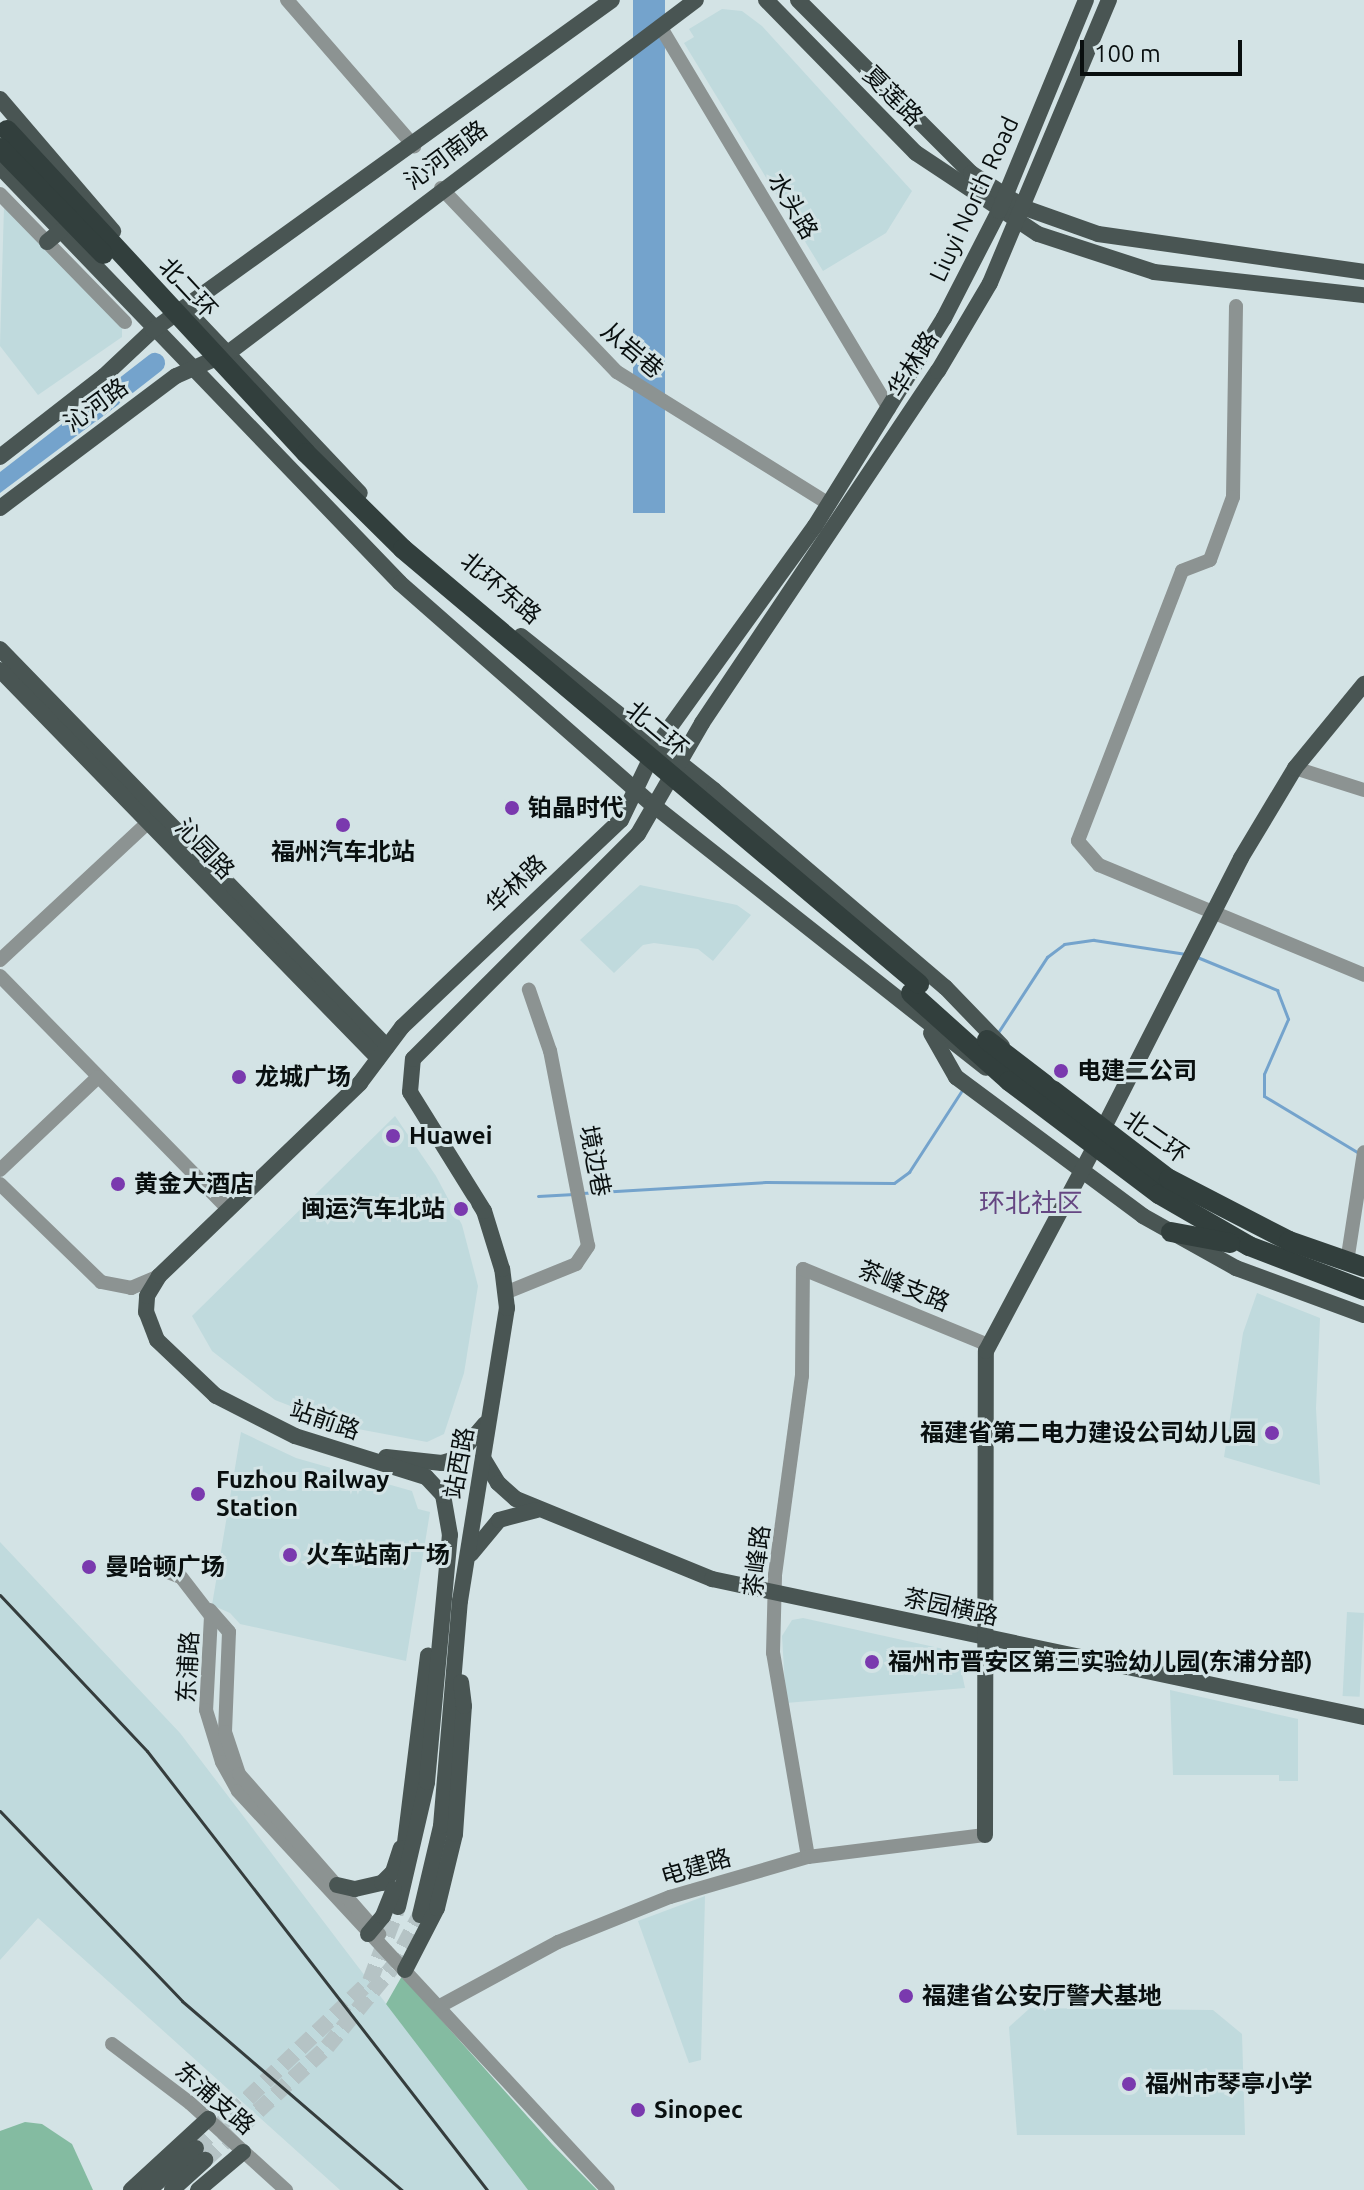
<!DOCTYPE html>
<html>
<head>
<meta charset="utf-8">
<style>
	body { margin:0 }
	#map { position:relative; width:1364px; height:2190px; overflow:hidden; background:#d3e3e5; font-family:Ubuntu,"Noto Sans SC",sans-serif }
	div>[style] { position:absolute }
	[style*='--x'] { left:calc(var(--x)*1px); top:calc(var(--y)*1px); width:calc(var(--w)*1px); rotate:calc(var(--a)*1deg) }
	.built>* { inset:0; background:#c0dadd; transform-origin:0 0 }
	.green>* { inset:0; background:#84bba1 }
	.water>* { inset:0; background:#74a3cc; transform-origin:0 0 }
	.stream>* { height:3px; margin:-1.5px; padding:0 1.5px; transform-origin:1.5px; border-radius:1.5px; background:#74a3cc }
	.river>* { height:20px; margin:-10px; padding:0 10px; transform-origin:10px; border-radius:10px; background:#74a3cc }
	.major-tunnel>* { height:16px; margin-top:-8px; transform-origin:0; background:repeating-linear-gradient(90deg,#b5c3c5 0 16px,transparent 0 24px) }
	.minor>* { height:14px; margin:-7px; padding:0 7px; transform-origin:7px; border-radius:7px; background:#8c9392 }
	.major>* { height:16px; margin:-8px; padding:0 8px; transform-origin:8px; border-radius:8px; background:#495553 }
	.highway>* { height:20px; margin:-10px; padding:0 10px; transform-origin:10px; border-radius:10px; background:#323f3d }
	.rail>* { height:3px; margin:-1.5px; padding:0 1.5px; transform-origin:1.5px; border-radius:1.5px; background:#353d3d }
	.highway-bridge>* { height:20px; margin:-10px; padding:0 10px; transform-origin:10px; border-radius:10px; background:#323f3d }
	.dots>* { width:22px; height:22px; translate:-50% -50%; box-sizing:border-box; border:4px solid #d3e3e5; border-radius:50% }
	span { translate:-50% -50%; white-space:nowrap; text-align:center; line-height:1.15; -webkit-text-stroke:6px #d3e3e5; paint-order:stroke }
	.street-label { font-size:24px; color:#090f0f }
	.poi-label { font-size:24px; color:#090f0f; font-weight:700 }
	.left { translate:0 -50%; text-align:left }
	.right { translate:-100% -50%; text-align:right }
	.neighbourhood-label { font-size:26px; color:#654682 }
	.scale { position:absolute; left:1080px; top:40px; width:162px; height:36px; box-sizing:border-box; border:4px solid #090f0f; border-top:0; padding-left:10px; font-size:24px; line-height:28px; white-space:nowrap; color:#090f0f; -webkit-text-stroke:6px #d3e3e5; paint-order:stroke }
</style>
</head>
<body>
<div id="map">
	<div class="built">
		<i style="clip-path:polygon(722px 9px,742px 11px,762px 26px,912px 191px,886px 233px,823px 271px,684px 43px,694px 37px,689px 29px)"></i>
		<i style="clip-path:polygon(4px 207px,122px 328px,122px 337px,38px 395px,0 346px)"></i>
		<i style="clip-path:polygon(640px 885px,737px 905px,751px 915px,713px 961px,698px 949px,654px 943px,643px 945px,614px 973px,580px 940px)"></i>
		<i style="clip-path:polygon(395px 1116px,436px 1176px,462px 1225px,478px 1286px,464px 1373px,444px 1434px,427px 1442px,342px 1426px,275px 1400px,212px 1351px,192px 1316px)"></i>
		<i style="clip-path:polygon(1257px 1293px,1320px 1318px,1316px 1408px,1320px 1485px,1224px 1457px,1243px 1333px)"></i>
		<i style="clip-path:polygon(241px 1432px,296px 1458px,412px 1491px,418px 1509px,430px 1512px,406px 1661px,240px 1624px,230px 1613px,212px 1605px)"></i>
		<i style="clip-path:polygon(0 1542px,180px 1733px,528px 2190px,340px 2190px,38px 1918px,0 1960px)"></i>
		<i style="left:1347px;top:1612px;width:17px;height:84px;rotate:3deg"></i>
		<i style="clip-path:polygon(803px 1618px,948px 1650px,959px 1660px,965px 1688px,786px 1703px,782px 1636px,792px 1620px)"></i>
		<i style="clip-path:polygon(1170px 1690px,1298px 1719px,1298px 1781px,1279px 1781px,1279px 1775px,1173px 1775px)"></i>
		<i style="clip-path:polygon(705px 1896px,701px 2060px,689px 2063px,638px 1921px)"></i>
		<i style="clip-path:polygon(1030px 2008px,1213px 2010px,1242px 2034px,1245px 2135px,1017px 2135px,1009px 2027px)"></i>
	</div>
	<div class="green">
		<i style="clip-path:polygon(402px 1976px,552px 2144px,597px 2190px,528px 2190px,386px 2004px)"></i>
		<i style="clip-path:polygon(25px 2122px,42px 2124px,72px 2144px,93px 2190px,0 2190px,0 2131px)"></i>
	</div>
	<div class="water">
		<i style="left:633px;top:0;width:32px;height:513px"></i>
		<i style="clip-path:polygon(106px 390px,119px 404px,0 493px,0 472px)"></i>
	</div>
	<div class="stream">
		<i style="--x:1197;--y:957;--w:87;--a:22.4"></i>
		<i style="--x:1277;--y:990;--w:31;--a:69"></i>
		<i style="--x:1288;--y:1019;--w:60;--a:113.6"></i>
		<i style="--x:1264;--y:1074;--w:22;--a:90"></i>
		<i style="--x:1264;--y:1096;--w:111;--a:31"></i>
		<i style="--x:997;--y:1034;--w:92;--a:-57"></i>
		<i style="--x:1047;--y:957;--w:21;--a:-37"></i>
		<i style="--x:1064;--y:944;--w:30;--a:-8"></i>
		<i style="--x:1094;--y:940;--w:93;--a:8.7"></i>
		<i style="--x:582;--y:1193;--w:184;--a:-3.4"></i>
		<i style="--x:766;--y:1182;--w:128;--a:0.4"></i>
		<i style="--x:894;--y:1183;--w:19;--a:-36"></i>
		<i style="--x:909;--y:1172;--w:101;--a:-57.1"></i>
		<i style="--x:538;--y:1196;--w:36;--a:-3"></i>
	</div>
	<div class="river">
		<i style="--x:92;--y:412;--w:80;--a:-37.9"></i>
	</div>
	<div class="major-tunnel">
		<i style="--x:196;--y:2148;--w:241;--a:-43.8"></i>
		<i style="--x:370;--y:1981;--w:79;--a:-69.3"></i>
		<i style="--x:205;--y:2160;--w:166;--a:-42.8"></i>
		<i style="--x:327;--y:2047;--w:102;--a:-50.6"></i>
		<i style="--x:392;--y:1968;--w:60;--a:-62.2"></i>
	</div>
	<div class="minor">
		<i style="--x:287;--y:0;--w:194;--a:49"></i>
		<i style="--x:660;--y:26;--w:446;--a:59.1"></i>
		<i style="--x:441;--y:188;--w:255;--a:46.3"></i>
		<i style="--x:617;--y:372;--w:250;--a:31.9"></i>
		<i style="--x:0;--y:194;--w:179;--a:45.7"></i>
		<i style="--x:1236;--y:306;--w:191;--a:90.9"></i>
		<i style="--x:1233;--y:497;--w:67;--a:110.1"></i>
		<i style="--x:1210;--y:560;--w:30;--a:159"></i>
		<i style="--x:1182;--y:571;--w:289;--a:111.1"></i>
		<i style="--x:1078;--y:841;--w:32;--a:49"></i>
		<i style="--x:1099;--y:865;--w:287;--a:22.5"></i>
		<i style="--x:1295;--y:768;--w:72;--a:17.7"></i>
		<i style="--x:0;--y:960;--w:212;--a:-42.9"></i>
		<i style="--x:0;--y:976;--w:327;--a:45.6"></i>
		<i style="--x:0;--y:1170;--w:135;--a:-43.5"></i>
		<i style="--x:0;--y:1184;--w:141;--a:44.1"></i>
		<i style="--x:101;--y:1282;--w:31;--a:11"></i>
		<i style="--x:131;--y:1288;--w:30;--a:-23"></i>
		<i style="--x:1347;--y:1262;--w:111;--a:-81.2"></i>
		<i style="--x:505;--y:1293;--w:77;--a:-22.2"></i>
		<i style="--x:576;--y:1264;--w:22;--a:-56"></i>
		<i style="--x:588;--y:1246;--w:199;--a:-101"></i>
		<i style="--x:550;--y:1051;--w:65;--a:-109"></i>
		<i style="--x:160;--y:1569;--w:22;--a:21"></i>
		<i style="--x:181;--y:1577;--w:49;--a:52.4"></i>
		<i style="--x:211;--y:1616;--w:94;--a:93"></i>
		<i style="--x:206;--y:1710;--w:54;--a:72.9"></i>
		<i style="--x:222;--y:1762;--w:33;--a:61"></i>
		<i style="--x:238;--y:1791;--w:544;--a:47.16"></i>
		<i style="--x:210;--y:1610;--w:29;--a:49"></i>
		<i style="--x:229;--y:1632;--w:100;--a:92.3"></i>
		<i style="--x:225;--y:1732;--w:44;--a:71.6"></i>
		<i style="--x:239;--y:1774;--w:213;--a:48.8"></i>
		<i style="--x:808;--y:1857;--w:207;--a:-99.7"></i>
		<i style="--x:773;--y:1653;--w:78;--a:-88.5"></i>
		<i style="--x:775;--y:1575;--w:201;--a:-82.3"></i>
		<i style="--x:802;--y:1376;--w:107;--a:-89.5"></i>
		<i style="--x:803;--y:1269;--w:200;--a:22.3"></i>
		<i style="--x:440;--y:2006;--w:134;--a:-28.5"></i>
		<i style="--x:558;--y:1942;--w:121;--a:-21.9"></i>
		<i style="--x:670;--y:1897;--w:144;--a:-16.2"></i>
		<i style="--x:808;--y:1857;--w:178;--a:-7.1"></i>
		<i style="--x:112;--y:2044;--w:98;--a:37.1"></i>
		<i style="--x:190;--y:2103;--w:130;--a:42.2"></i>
	</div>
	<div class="major">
		<i style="--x:766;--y:0;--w:214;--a:45.6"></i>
		<i style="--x:916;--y:153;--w:146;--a:33.6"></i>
		<i style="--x:1038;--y:234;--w:122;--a:18.1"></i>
		<i style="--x:1154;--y:272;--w:211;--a:6.3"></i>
		<i style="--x:798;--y:0;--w:245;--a:45"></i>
		<i style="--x:971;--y:173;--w:64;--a:32.9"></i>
		<i style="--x:1025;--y:208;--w:77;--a:19.6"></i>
		<i style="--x:1098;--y:234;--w:269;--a:8.1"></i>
		<i style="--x:0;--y:99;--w:174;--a:49.4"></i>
		<i style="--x:0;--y:167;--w:577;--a:46.12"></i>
		<i style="--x:400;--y:583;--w:337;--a:41.3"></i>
		<i style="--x:653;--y:805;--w:424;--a:38.3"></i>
		<i style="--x:47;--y:242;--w:17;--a:-40"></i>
		<i style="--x:189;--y:313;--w:248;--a:46.5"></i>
		<i style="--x:0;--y:457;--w:132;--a:-37.9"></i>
		<i style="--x:104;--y:376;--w:67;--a:-43.2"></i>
		<i style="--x:153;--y:330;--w:565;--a:-35.71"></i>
		<i style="--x:0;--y:508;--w:220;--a:-36.9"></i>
		<i style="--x:176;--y:376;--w:57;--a:-23.9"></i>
		<i style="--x:228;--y:353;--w:586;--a:-37.03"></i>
		<i style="--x:521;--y:636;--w:247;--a:38.6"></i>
		<i style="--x:714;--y:790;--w:304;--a:40.5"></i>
		<i style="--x:945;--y:987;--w:82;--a:46"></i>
		<i style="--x:0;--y:649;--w:555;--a:45.8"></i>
		<i style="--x:0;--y:670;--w:542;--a:45.75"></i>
		<i style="--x:931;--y:1033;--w:51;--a:60.4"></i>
		<i style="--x:956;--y:1077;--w:233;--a:36.6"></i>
		<i style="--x:1143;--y:1216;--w:107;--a:29.2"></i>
		<i style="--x:1236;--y:1268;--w:136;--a:20.2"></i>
		<i style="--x:1102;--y:1131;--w:306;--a:-63"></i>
		<i style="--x:1241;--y:858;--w:105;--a:-59"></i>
		<i style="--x:1295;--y:768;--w:109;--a:-50.6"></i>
		<i style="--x:386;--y:1457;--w:56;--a:6.1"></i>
		<i style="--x:442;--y:1463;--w:14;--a:-17"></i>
		<i style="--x:455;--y:1459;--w:46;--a:-49.4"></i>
		<i style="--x:483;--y:1458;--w:29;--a:59"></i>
		<i style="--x:498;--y:1483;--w:24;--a:42"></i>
		<i style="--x:516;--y:1499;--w:212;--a:22.2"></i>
		<i style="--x:712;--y:1579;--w:666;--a:11.95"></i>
		<i style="--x:471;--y:1554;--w:44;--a:-50.5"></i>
		<i style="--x:499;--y:1520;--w:39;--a:-15"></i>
		<i style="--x:985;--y:1835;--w:484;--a:-89.9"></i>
		<i style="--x:986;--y:1351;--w:230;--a:-62"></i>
		<i style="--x:403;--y:1859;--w:205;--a:-83"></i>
		<i style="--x:337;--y:1885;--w:18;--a:13"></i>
		<i style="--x:355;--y:1889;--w:28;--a:-13"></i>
		<i style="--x:382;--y:1883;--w:16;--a:-45"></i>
		<i style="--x:393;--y:1872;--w:25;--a:-72"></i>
		<i style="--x:398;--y:1907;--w:128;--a:-76.9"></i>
		<i style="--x:427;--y:1782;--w:248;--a:-84.7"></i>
		<i style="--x:450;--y:1535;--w:41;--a:-99.9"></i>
		<i style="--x:443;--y:1495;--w:25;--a:-133"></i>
		<i style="--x:426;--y:1477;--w:137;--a:-162.6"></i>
		<i style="--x:295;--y:1436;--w:89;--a:-153.1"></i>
		<i style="--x:216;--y:1396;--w:81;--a:-136.5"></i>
		<i style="--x:157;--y:1340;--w:30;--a:-111"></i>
		<i style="--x:146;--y:1312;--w:16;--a:-86"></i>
		<i style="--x:147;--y:1296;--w:23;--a:-59"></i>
		<i style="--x:159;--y:1276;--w:279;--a:-43.8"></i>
		<i style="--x:360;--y:1083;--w:70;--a:-53.1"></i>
		<i style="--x:402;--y:1027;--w:301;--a:-43.4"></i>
		<i style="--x:621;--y:820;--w:83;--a:-64.4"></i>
		<i style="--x:657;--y:745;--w:270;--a:-54.2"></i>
		<i style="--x:815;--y:526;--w:245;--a:-58.2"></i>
		<i style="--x:944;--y:318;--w:120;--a:-62.8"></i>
		<i style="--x:999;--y:211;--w:228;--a:-67.6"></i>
		<i style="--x:420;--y:1915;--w:91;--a:-76.7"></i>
		<i style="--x:441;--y:1826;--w:226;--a:-85.2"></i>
		<i style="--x:460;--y:1601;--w:297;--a:-80.9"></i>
		<i style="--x:507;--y:1308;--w:39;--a:-97"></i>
		<i style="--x:502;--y:1269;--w:61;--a:-107.2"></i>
		<i style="--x:484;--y:1211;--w:140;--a:-121.9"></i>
		<i style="--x:410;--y:1092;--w:33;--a:-85"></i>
		<i style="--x:413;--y:1059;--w:318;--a:-45"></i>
		<i style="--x:638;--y:834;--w:128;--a:-60"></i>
		<i style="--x:702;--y:723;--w:424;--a:-56.2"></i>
		<i style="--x:938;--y:371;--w:102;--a:-59.4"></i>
		<i style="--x:990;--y:283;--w:307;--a:-67.2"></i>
		<i style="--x:368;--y:1934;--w:23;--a:-50"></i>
		<i style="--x:383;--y:1916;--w:29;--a:-68"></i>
		<i style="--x:405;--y:1970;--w:70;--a:-62.7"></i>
		<i style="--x:437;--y:1908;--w:76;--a:-76.3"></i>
		<i style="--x:455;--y:1834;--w:128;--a:-86"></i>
		<i style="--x:464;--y:1706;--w:24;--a:-97"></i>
		<i style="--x:131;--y:2190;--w:105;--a:-42.7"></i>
		<i style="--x:149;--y:2190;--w:63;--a:-41.8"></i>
		<i style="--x:172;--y:2190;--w:45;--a:-42.3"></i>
		<i style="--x:198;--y:2190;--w:59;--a:-40.2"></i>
	</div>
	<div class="highway">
		<i style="--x:911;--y:993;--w:132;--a:41.9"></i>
		<i style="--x:1009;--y:1081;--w:188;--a:37"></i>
		<i style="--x:1159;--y:1194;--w:104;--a:30"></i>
		<i style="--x:1249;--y:1246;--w:123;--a:20.9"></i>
		<i style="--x:987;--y:1040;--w:229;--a:37.4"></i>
		<i style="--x:1169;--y:1179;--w:135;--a:27.3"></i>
		<i style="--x:1289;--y:1241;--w:79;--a:19.1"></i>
		<i style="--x:1171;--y:1232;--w:60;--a:10.6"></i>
	</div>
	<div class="rail">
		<i style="--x:0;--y:1595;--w:214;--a:46.7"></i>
		<i style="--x:147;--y:1751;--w:555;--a:52.24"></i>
		<i style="--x:0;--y:1811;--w:263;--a:46.2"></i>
		<i style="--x:182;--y:2001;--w:290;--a:40.7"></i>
	</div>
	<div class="highway-bridge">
		<i style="--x:7;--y:130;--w:440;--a:47.2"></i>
		<i style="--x:306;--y:453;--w:136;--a:44.7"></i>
		<i style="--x:403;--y:549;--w:675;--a:40.13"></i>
		<i style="--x:0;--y:148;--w:148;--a:45.8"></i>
	</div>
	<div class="dots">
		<i style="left:512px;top:808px;background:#7a39ae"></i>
		<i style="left:343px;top:825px;background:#7a39ae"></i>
		<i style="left:1061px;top:1071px;background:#7a39ae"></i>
		<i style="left:239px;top:1077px;background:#7a39ae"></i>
		<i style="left:393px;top:1136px;background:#7a39ae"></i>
		<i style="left:118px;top:1184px;background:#7a39ae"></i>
		<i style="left:461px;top:1209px;background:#7a39ae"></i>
		<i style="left:1272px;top:1433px;background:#7a39ae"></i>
		<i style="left:198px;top:1494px;background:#7a39ae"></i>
		<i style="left:290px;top:1555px;background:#7a39ae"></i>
		<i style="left:89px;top:1567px;background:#7a39ae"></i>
		<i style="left:872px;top:1662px;background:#7a39ae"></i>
		<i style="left:906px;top:1996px;background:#7a39ae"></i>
		<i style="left:1129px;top:2084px;background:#7a39ae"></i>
		<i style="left:638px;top:2110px;background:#7a39ae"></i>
	</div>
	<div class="street-label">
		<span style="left:893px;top:96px;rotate:45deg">夏莲路</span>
		<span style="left:446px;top:155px;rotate:-37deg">沁河南路</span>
		<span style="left:974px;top:199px;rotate:-65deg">Liuyi North Road</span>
		<span style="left:793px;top:206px;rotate:59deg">水头路</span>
		<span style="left:188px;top:288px;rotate:47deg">北二环</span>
		<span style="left:632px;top:350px;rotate:40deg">从岩巷</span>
		<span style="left:913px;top:364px;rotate:-58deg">华林路</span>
		<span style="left:96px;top:405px;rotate:-36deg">沁河路</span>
		<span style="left:501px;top:588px;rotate:40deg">北环东路</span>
		<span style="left:657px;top:729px;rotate:40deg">北二环</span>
		<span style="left:205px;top:849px;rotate:46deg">沁园路</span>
		<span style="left:516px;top:884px;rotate:-43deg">华林路</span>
		<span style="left:1156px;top:1137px;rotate:35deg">北二环</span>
		<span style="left:595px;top:1161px;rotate:79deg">境边巷</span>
		<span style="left:904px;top:1286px;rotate:22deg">茶峰支路</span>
		<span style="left:325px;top:1420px;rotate:19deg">站前路</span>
		<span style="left:459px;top:1463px;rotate:-80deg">站西路</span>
		<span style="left:757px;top:1561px;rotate:-83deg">茶峰路</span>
		<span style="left:951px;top:1607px;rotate:12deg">茶园横路</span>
		<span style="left:188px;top:1667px;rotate:-87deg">东浦路</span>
		<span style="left:696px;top:1867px;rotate:-17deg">电建路</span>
		<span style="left:215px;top:2098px;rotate:41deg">东浦支路</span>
	</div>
	<div class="poi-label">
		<span class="left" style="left:528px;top:808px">铂晶时代</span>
		<span style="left:343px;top:852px">福州汽车北站</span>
		<span class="left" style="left:1077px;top:1071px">电建二公司</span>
		<span class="left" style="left:255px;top:1077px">龙城广场</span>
		<span class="left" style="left:409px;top:1136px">Huawei</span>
		<span class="left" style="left:134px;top:1184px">黄金大酒店</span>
		<span class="right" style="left:445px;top:1209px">闽运汽车北站</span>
		<span class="right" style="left:1256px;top:1433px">福建省第二电力建设公司幼儿园</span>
		<span class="left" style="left:216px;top:1494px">Fuzhou Railway<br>Station</span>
		<span class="left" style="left:306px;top:1555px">火车站南广场</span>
		<span class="left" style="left:105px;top:1567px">曼哈顿广场</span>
		<span class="left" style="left:888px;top:1662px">福州市晋安区第三实验幼儿园(东浦分部)</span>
		<span class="left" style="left:922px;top:1996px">福建省公安厅警犬基地</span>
		<span class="left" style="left:1145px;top:2084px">福州市琴亭小学</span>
		<span class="left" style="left:654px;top:2110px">Sinopec</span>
	</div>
	<div class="neighbourhood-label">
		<span style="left:1031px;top:1203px">环北社区</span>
	</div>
	<div class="scale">100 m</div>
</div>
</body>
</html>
